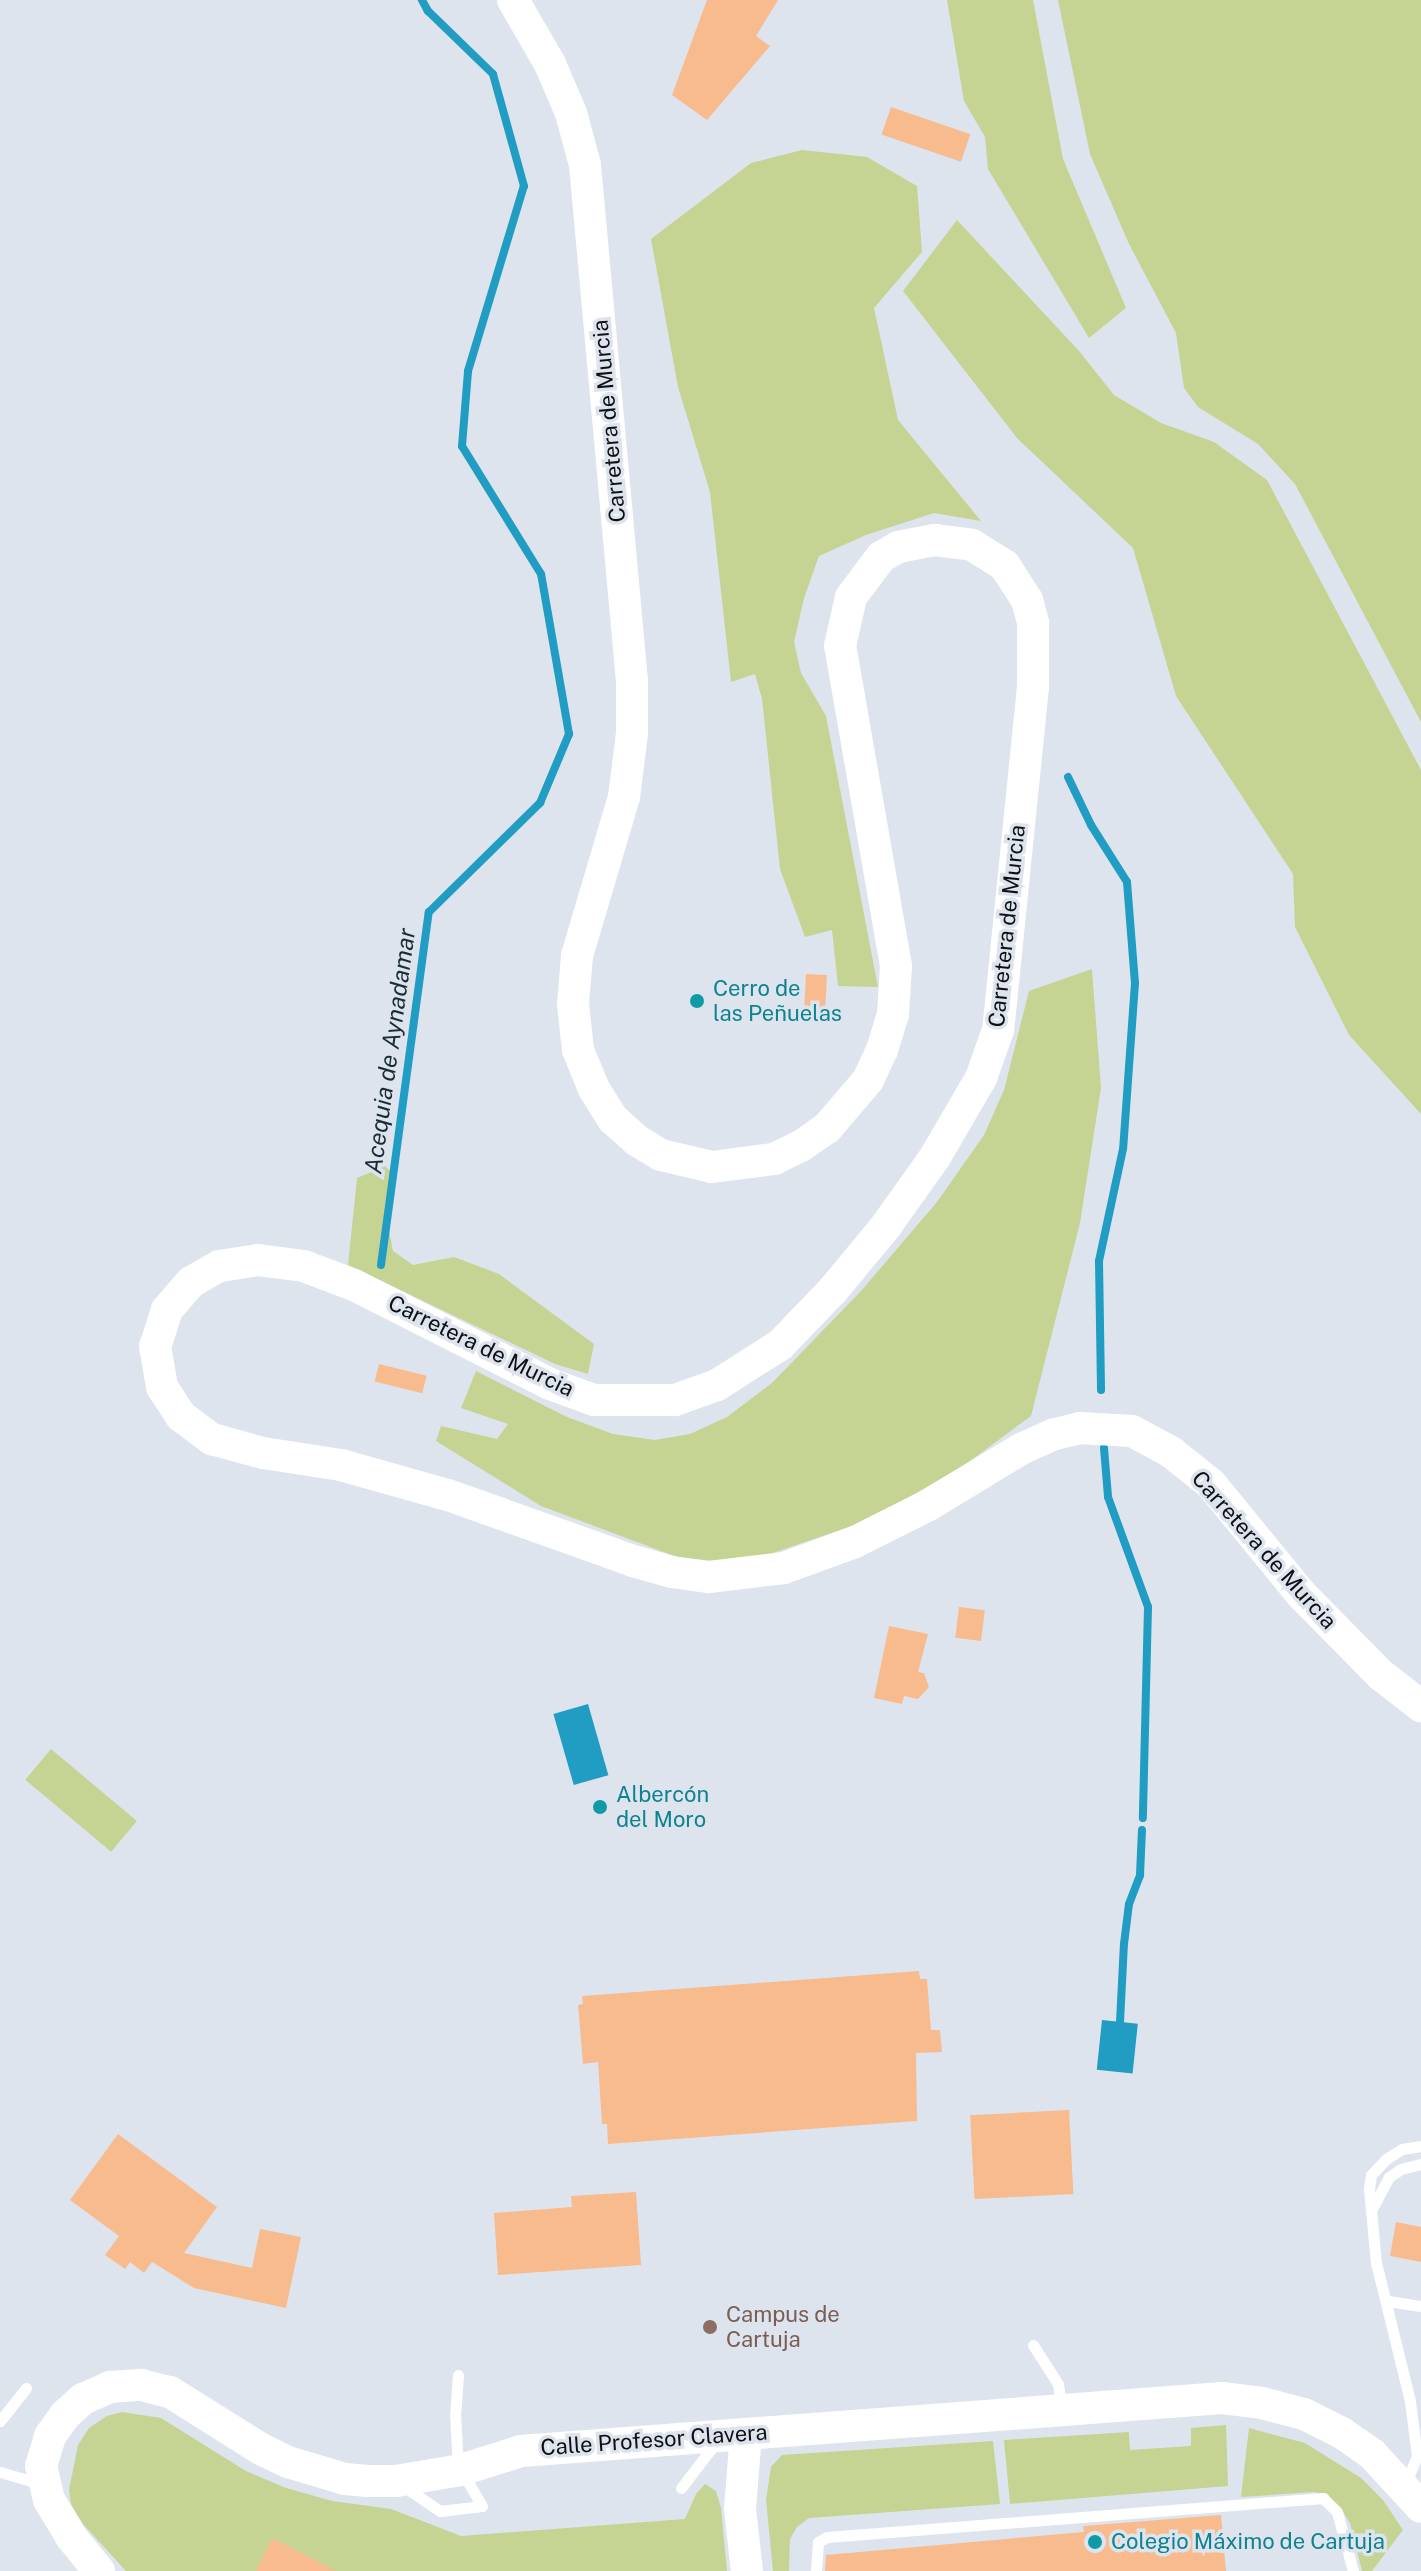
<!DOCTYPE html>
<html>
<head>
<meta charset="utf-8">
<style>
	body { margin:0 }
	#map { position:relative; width:1421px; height:2571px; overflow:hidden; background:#dee4ee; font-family:"Public Sans",sans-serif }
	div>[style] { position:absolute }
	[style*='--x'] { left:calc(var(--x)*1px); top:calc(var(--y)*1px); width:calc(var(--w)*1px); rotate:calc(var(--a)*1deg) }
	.green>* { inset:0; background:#c5d393; transform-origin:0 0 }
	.water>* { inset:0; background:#219cc2; transform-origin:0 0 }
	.stream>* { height:8px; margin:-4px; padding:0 4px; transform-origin:4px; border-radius:4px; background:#219cc2 }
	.building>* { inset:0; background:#f7bb8e; transform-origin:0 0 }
	.lane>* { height:11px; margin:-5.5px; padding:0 5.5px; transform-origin:5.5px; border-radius:5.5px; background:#fff }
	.secondary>* { height:32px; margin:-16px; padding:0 16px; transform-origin:16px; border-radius:16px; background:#fff }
	.dots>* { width:22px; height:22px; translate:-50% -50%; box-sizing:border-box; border:4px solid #dee4ee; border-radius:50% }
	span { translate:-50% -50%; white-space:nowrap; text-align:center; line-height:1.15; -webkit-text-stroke:7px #dee4ee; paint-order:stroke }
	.street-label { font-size:22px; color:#0e1013 }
	.culture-label { font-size:22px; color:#0d838f }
	.left { translate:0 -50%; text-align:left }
	.education-label { font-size:22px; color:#785e54 }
	.water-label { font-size:24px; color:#1a2d35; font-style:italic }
</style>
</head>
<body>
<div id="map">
	<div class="green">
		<i style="clip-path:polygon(947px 0,1033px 0,1063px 159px,1126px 308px,1089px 338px,988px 169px,985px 137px,964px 101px)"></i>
		<i style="clip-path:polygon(1058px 0,1421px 0,1421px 722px,1295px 484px,1258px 444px,1198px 407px,1184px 388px,1176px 333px,1129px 244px,1090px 154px)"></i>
		<i style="clip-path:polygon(802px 150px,867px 157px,917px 186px,922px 252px,874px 308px,898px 420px,981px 521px,934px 513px,866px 535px,819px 556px,804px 598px,794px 642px,801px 673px,826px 716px,878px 987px,838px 986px,832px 930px,805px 937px,780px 869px,762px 699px,755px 674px,731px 682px,710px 492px,678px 387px,651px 239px,751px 163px)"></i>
		<i style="clip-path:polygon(957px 220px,1079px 351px,1114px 395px,1161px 423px,1214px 442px,1267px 480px,1421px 770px,1421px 1114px,1349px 1035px,1295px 927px,1293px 874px,1176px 696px,1133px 548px,1017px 438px,903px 291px)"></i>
		<i style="clip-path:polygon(1092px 969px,1101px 1088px,1080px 1223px,1031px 1416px,966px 1464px,872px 1519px,764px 1556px,723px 1562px,677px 1557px,541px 1506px,436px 1441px,441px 1426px,497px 1439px,508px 1424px,461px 1408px,476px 1371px,567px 1417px,613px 1434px,655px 1440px,690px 1434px,727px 1417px,772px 1383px,861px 1291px,937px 1202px,984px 1135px,1004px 1090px,1029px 991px)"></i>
		<i style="clip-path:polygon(385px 1166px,392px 1173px,386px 1215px,393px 1251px,413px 1265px,454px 1257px,499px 1274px,594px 1344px,588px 1374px,555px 1364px,348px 1265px,357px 1178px)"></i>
		<i style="left:51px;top:1749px;width:112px;height:40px;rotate:40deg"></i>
		<i style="clip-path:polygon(122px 2412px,161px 2418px,246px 2471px,286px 2488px,332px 2501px,391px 2509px,461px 2536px,685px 2519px,696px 2494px,705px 2484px,716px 2491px,721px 2508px,727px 2571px,126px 2571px,83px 2524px,71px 2504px,69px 2490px,78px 2445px,89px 2428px,107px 2416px)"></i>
		<i style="clip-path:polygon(1226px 2425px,1228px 2486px,1010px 2504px,1004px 2440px,1129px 2432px,1130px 2450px,1191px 2446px,1191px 2428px)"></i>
		<i style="clip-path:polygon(1249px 2428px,1305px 2443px,1361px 2478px,1383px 2500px,1403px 2530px,1372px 2571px,1362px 2571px,1350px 2523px,1340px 2507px,1327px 2495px,1314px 2492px,1241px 2497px)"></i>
		<i style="clip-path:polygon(993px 2441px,1000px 2504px,809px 2518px,797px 2527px,790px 2539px,789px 2571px,773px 2571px,766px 2500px,771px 2467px,782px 2455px)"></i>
	</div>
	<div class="water">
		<i style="left:588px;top:1704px;width:74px;height:36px;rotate:74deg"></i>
		<i style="left:1102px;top:2020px;width:36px;height:50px;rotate:6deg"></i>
	</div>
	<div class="stream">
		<i style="--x:1068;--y:777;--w:53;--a:64.4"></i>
		<i style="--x:1091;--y:825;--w:67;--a:57.7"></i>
		<i style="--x:1127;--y:882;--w:101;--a:85.5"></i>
		<i style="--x:1135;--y:983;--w:166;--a:94.1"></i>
		<i style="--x:1123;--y:1149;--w:115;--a:102.1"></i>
		<i style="--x:1099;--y:1261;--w:129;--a:89.1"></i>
		<i style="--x:381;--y:1265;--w:356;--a:-82.3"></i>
		<i style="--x:429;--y:912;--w:156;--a:-44.5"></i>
		<i style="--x:540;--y:803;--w:75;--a:-67.2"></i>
		<i style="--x:569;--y:734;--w:162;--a:-99.9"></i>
		<i style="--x:541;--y:574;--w:150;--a:-121.7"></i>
		<i style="--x:462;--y:446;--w:75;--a:-85.4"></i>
		<i style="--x:468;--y:371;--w:193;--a:-73.2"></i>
		<i style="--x:524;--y:186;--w:116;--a:-105.5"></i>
		<i style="--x:493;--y:74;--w:91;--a:-135.9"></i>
		<i style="--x:428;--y:11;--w:13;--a:-119"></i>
		<i style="--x:1104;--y:1448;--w:49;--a:85.3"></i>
		<i style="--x:1108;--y:1497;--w:117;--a:70"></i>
		<i style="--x:1148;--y:1607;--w:211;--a:91.4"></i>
		<i style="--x:1120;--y:2022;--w:78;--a:-87.1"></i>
		<i style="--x:1124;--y:1944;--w:40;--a:-82.9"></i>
		<i style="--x:1129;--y:1904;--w:31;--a:-69"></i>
		<i style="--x:1140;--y:1875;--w:45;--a:-87.5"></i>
	</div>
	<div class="building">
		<i style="clip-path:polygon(707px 0,778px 0,756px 36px,770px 46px,707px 120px,672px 95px)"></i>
		<i style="left:891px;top:107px;width:84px;height:29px;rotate:19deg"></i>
		<i style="left:806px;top:974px;width:21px;height:42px;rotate:3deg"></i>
		<i style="left:379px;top:1364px;width:49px;height:18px;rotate:14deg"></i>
		<i style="left:959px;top:1607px;width:26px;height:31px;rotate:7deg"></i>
		<i style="clip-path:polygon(889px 1626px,928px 1634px,918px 1672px,924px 1673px,929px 1687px,918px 1699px,904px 1696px,902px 1704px,874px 1698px)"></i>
		<i style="clip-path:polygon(919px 1971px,920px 1979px,927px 1979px,931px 2030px,940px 2030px,942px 2052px,916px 2053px,917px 2121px,608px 2144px,607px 2124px,602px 2124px,598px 2062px,583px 2064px,578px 2005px,583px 2004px,582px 1996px)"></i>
		<i style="left:1069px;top:2110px;width:84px;height:99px;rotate:87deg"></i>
		<i style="clip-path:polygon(118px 2134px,217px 2207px,184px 2253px,252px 2268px,260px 2229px,301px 2237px,286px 2308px,194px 2288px,152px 2262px,144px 2273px,130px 2262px,125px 2269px,105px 2255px,119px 2236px,70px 2200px)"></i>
		<i style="clip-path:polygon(636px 2192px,641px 2265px,498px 2275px,494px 2213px,572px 2207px,571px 2196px)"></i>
		<i style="clip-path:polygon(1396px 2222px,1421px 2227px,1421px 2262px,1390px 2256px)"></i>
		<i style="clip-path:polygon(1221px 2515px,1226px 2571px,825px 2571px,826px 2555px,1084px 2532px,1083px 2526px)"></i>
		<i style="clip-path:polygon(272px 2538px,294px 2549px,336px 2571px,256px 2571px)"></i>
	</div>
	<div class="lane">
		<i style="--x:1373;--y:2207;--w:34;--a:-62"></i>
		<i style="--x:1389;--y:2177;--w:14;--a:-34"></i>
		<i style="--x:1401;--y:2169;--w:21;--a:-14"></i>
		<i style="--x:1388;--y:2301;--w:33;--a:9"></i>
		<i style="--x:1033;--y:2345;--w:46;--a:57.3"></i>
		<i style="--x:1058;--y:2384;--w:22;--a:82"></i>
		<i style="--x:0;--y:2421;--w:42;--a:-51.8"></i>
		<i style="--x:0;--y:2472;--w:43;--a:16.3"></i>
		<i style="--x:1406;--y:2483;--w:29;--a:-68"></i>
		<i style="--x:1417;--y:2456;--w:55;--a:-97.3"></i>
		<i style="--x:1410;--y:2401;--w:142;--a:-103.8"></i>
		<i style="--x:1376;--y:2263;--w:74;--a:-95.4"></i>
		<i style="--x:1369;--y:2189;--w:14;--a:-82"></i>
		<i style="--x:1371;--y:2175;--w:22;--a:-47"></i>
		<i style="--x:1386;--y:2159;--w:19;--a:-32"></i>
		<i style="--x:1402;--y:2149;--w:19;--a:-9"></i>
		<i style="--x:403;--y:2486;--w:45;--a:34"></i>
		<i style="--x:440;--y:2511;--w:42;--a:-6.8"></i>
		<i style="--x:482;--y:2506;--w:42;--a:-120.3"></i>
		<i style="--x:461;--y:2470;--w:19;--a:-102"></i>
		<i style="--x:457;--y:2451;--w:35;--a:-93"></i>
		<i style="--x:455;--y:2416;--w:41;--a:-85.8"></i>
		<i style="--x:681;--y:2488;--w:59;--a:-52.5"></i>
		<i style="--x:816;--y:2571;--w:29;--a:-86"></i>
		<i style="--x:818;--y:2542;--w:10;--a:-29"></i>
		<i style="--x:827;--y:2537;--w:498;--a:-4.5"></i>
		<i style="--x:1323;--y:2498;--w:20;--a:45"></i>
		<i style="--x:1337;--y:2512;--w:61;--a:74.8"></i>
	</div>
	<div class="secondary">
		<i style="--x:513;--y:0;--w:74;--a:60"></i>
		<i style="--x:550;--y:64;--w:53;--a:66.8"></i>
		<i style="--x:571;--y:113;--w:54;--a:74.9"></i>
		<i style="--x:585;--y:165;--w:518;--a:84.8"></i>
		<i style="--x:632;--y:681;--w:52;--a:90"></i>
		<i style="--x:632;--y:733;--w:64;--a:97.1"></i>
		<i style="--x:624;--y:797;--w:166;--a:106.5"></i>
		<i style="--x:577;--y:956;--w:48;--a:94.8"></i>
		<i style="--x:573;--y:1004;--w:46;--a:83.8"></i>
		<i style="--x:578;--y:1050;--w:42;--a:67.7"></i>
		<i style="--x:594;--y:1089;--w:36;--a:58"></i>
		<i style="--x:613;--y:1119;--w:31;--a:42"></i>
		<i style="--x:636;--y:1140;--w:29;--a:31"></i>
		<i style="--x:661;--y:1155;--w:52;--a:13.2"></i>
		<i style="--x:712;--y:1167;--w:63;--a:-7.4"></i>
		<i style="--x:774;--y:1159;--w:30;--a:-26"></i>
		<i style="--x:801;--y:1146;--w:32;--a:-35"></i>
		<i style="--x:827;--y:1128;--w:63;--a:-49.5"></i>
		<i style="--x:868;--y:1080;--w:33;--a:-65"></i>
		<i style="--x:882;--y:1050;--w:37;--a:-73"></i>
		<i style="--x:893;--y:1015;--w:49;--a:-86.5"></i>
		<i style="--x:896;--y:966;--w:325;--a:-99.9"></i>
		<i style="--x:840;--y:646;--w:50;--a:-77.3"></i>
		<i style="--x:851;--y:597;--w:50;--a:-53.1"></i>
		<i style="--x:881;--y:557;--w:20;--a:-30"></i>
		<i style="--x:898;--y:547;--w:37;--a:-11"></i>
		<i style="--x:934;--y:540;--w:38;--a:7"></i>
		<i style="--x:972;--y:545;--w:39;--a:32"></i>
		<i style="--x:1005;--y:566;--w:40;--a:57.1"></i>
		<i style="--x:1027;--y:600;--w:24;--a:75"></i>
		<i style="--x:1033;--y:623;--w:64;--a:90"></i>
		<i style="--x:1033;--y:687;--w:345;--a:95.8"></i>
		<i style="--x:998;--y:1030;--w:51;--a:109.5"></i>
		<i style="--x:981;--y:1078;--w:91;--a:120.2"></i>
		<i style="--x:935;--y:1157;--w:85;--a:125.4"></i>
		<i style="--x:886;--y:1226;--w:83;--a:129.6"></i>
		<i style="--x:833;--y:1290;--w:76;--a:133.9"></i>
		<i style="--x:780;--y:1345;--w:75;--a:147.6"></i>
		<i style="--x:717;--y:1385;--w:45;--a:160.3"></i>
		<i style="--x:675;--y:1400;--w:81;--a:180"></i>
		<i style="--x:594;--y:1400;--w:47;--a:-160"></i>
		<i style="--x:550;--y:1384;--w:220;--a:-153.2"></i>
		<i style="--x:354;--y:1285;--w:53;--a:-159.2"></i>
		<i style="--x:304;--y:1266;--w:46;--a:-172.6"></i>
		<i style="--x:258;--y:1260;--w:39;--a:171"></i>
		<i style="--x:219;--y:1266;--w:32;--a:150"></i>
		<i style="--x:191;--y:1282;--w:37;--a:131"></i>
		<i style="--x:167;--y:1310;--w:38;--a:108"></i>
		<i style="--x:155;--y:1346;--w:42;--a:80.3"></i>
		<i style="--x:162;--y:1387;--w:35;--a:57"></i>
		<i style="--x:181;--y:1416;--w:39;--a:37"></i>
		<i style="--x:212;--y:1439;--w:53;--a:15.4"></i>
		<i style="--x:263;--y:1453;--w:79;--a:8.7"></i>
		<i style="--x:341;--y:1465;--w:111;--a:15.7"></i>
		<i style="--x:448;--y:1495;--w:196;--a:19.6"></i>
		<i style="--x:633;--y:1561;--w:41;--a:15.8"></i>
		<i style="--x:672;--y:1572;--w:37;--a:8"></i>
		<i style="--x:709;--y:1577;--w:76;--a:-6.8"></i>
		<i style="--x:784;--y:1568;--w:76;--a:-20.1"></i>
		<i style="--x:855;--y:1542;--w:80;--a:-26.6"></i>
		<i style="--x:927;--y:1506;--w:110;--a:-31.2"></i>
		<i style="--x:1021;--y:1449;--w:37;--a:-24"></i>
		<i style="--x:1055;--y:1434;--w:26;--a:-13"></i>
		<i style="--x:1080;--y:1428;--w:52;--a:3.3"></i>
		<i style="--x:1132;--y:1431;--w:44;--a:28.3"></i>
		<i style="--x:1171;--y:1452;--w:51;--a:38.7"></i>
		<i style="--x:1211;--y:1484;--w:144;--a:50.7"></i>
		<i style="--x:1302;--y:1595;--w:112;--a:45.4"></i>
		<i style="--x:1381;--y:1675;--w:51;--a:37.8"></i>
		<i style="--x:746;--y:2434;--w:75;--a:94.6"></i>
		<i style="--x:740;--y:2509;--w:62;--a:83.6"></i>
		<i style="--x:99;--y:2571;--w:43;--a:-129.3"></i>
		<i style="--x:72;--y:2538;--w:44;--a:-121.2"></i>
		<i style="--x:49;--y:2500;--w:35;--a:-103"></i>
		<i style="--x:41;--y:2466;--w:31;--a:-73"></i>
		<i style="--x:50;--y:2436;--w:26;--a:-54"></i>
		<i style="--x:65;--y:2415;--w:24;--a:-42"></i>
		<i style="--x:83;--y:2399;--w:30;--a:-24"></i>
		<i style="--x:110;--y:2387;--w:31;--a:-4"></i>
		<i style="--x:141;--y:2385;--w:30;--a:14"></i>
		<i style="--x:170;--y:2392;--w:107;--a:32.1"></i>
		<i style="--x:261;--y:2449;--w:30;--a:26"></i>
		<i style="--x:288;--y:2462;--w:59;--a:16.6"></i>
		<i style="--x:345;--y:2479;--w:23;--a:5"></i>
		<i style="--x:368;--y:2481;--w:28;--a:0"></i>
		<i style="--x:396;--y:2481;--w:66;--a:-9.6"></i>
		<i style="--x:461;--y:2470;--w:63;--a:-17.6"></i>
		<i style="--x:521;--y:2451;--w:703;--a:-4.32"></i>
		<i style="--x:1222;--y:2398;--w:40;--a:7.1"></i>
		<i style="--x:1262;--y:2403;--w:43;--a:14.7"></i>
		<i style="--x:1304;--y:2414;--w:42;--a:26.6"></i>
		<i style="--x:1342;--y:2433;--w:37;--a:35"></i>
		<i style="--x:1372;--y:2454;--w:72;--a:47.2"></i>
	</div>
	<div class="dots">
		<i style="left:697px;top:1001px;background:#0f9aa8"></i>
		<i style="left:600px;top:1807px;background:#0f9aa8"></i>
		<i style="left:710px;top:2327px;background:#8d6e63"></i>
		<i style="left:1095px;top:2542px;background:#0f9aa8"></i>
	</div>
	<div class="street-label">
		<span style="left:609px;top:421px;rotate:-95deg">Carretera de Murcia</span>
		<span style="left:1007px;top:926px;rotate:-84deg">Carretera de Murcia</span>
		<span style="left:481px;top:1346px;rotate:26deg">Carretera de Murcia</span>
		<span style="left:1264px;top:1550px;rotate:48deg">Carretera de Murcia</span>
		<span style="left:654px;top:2440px;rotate:-4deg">Calle Profesor Clavera</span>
	</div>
	<div class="culture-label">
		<span class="left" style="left:713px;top:1001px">Cerro de<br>las Peñuelas</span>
		<span class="left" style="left:616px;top:1807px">Albercón<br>del Moro</span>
		<span class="left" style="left:1111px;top:2542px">Colegio Máximo de Cartuja</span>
	</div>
	<div class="education-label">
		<span class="left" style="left:726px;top:2327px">Campus de<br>Cartuja</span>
	</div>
	<div class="water-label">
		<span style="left:390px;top:1051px;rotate:-82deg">Acequia de Aynadamar</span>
	</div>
</div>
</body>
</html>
